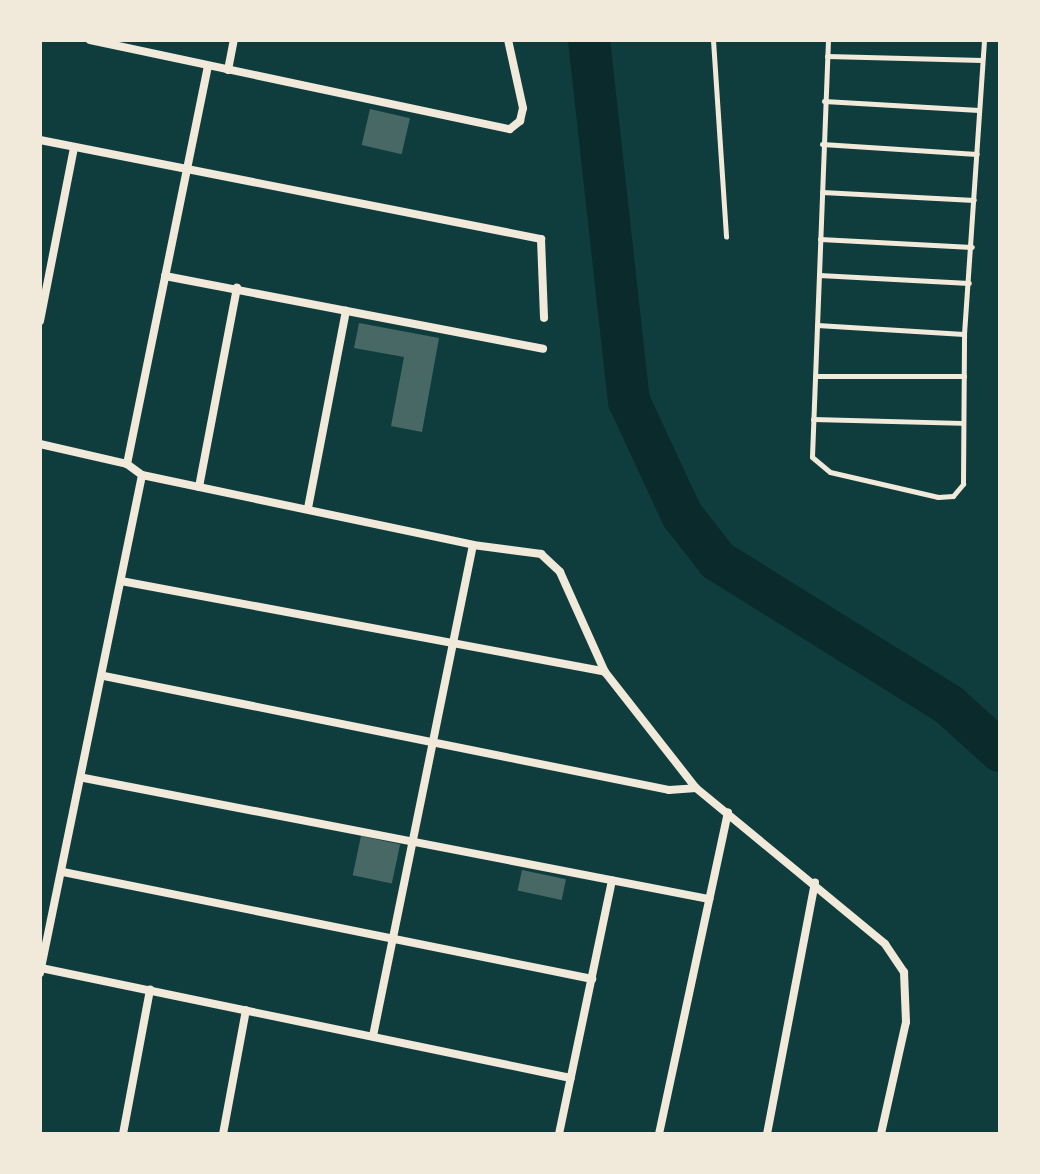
<!DOCTYPE html>
<html>
<head>
<meta charset="utf-8">
<style>
	body { margin:0 }
	#map { position:relative; width:1040px; height:1174px; overflow:hidden; background:#0f3d3e; font-family:"Fira Sans Condensed",sans-serif }
	div>[style] { position:absolute }
	[style*='--x'] { left:calc(var(--x)*1px); top:calc(var(--y)*1px); width:calc(var(--w)*1px); rotate:calc(var(--a)*1deg) }
	.river>* { height:42px; margin:-21px; padding:0 21px; transform-origin:21px; border-radius:21px; background:#0a2a2b }
	.building>* { inset:0; background:#486865; transform-origin:0 0 }
	.service>* { height:5px; margin:-2.5px; padding:0 2.5px; transform-origin:2.5px; border-radius:2.5px; background:#f1e9da }
	.minor>* { height:8px; margin:-4px; padding:0 4px; transform-origin:4px; border-radius:4px; background:#f1e9da }
	span { translate:-50% -50%; white-space:nowrap; text-align:center; line-height:1.15; -webkit-text-stroke:7px #f1e9da; paint-order:stroke }
	.frame { position:absolute; inset:0; border:42px solid #f1e9da; pointer-events:none }
</style>
</head>
<body>
<div id="map">
	<div class="river">
		<i style="--x:589;--y:40;--w:363;--a:83.7"></i>
		<i style="--x:629;--y:401;--w:126;--a:65.1"></i>
		<i style="--x:682;--y:515;--w:58;--a:52"></i>
		<i style="--x:718;--y:561;--w:272;--a:31.9"></i>
		<i style="--x:949;--y:705;--w:69;--a:42"></i>
	</div>
	<div class="building">
		<i style="left:370px;top:109px;width:41px;height:37px;rotate:13deg"></i>
		<i style="clip-path:polygon(359px 323px,439px 338px,422px 432px,391px 426px,404px 357px,354px 348px)"></i>
		<i style="left:361px;top:836px;width:40px;height:40px;rotate:12deg"></i>
		<i style="left:522px;top:870px;width:45px;height:21px;rotate:12deg"></i>
	</div>
	<div class="service">
		<i style="--x:713;--y:40;--w:197;--a:86.2"></i>
		<i style="--x:828;--y:40;--w:417;--a:92.2"></i>
		<i style="--x:812;--y:457;--w:23;--a:40"></i>
		<i style="--x:830;--y:472;--w:111;--a:13"></i>
		<i style="--x:938;--y:497;--w:15;--a:-4"></i>
		<i style="--x:953;--y:496;--w:16;--a:-50"></i>
		<i style="--x:963;--y:484;--w:150;--a:-89.6"></i>
		<i style="--x:964;--y:334;--w:295;--a:-86.1"></i>
		<i style="--x:827;--y:56;--w:155;--a:1.5"></i>
		<i style="--x:824;--y:101;--w:155;--a:3.3"></i>
		<i style="--x:822;--y:144;--w:155;--a:3.7"></i>
		<i style="--x:822;--y:192;--w:152;--a:3"></i>
		<i style="--x:820;--y:239;--w:152;--a:3"></i>
		<i style="--x:819;--y:275;--w:150;--a:3.1"></i>
		<i style="--x:817;--y:325;--w:147;--a:3.5"></i>
		<i style="--x:815;--y:376;--w:149;--a:0"></i>
		<i style="--x:813;--y:419;--w:148;--a:1.5"></i>
	</div>
	<div class="minor">
		<i style="--x:90;--y:40;--w:429;--a:12"></i>
		<i style="--x:510;--y:129;--w:13;--a:-39"></i>
		<i style="--x:520;--y:121;--w:13;--a:-77"></i>
		<i style="--x:523;--y:108;--w:70;--a:-102.4"></i>
		<i style="--x:228;--y:70;--w:31;--a:-79"></i>
		<i style="--x:40;--y:140;--w:511;--a:11.18"></i>
		<i style="--x:541;--y:239;--w:79;--a:87.8"></i>
		<i style="--x:165;--y:276;--w:385;--a:10.9"></i>
		<i style="--x:40;--y:321;--w:177;--a:-78.9"></i>
		<i style="--x:40;--y:444;--w:89;--a:12.9"></i>
		<i style="--x:142;--y:475;--w:338;--a:11.9"></i>
		<i style="--x:473;--y:545;--w:69;--a:7.5"></i>
		<i style="--x:541;--y:554;--w:26;--a:43"></i>
		<i style="--x:560;--y:572;--w:110;--a:65.8"></i>
		<i style="--x:605;--y:672;--w:147;--a:51.9"></i>
		<i style="--x:696;--y:788;--w:245;--a:39.5"></i>
		<i style="--x:885;--y:944;--w:34;--a:56"></i>
		<i style="--x:904;--y:972;--w:50;--a:87.7"></i>
		<i style="--x:906;--y:1022;--w:115;--a:102.6"></i>
		<i style="--x:199;--y:487;--w:203;--a:-79.2"></i>
		<i style="--x:308;--y:508;--w:201;--a:-79.1"></i>
		<i style="--x:121;--y:581;--w:492;--a:10.6"></i>
		<i style="--x:104;--y:676;--w:576;--a:11.41"></i>
		<i style="--x:669;--y:790;--w:27;--a:-4"></i>
		<i style="--x:84;--y:778;--w:637;--a:10.96"></i>
		<i style="--x:63;--y:872;--w:540;--a:11.43"></i>
		<i style="--x:41;--y:968;--w:541;--a:11.73"></i>
		<i style="--x:40;--y:973;--w:508;--a:-78.42"></i>
		<i style="--x:142;--y:475;--w:19;--a:-144"></i>
		<i style="--x:127;--y:464;--w:406;--a:-78.5"></i>
		<i style="--x:373;--y:1036;--w:501;--a:-78.49"></i>
		<i style="--x:123;--y:1134;--w:147;--a:-79.4"></i>
		<i style="--x:223;--y:1134;--w:126;--a:-79.5"></i>
		<i style="--x:559;--y:1134;--w:259;--a:-78.2"></i>
		<i style="--x:659;--y:1134;--w:329;--a:-77.9"></i>
		<i style="--x:767;--y:1134;--w:256;--a:-79.2"></i>
	</div>
	<div class="frame"></div>
</div>
</body>
</html>
